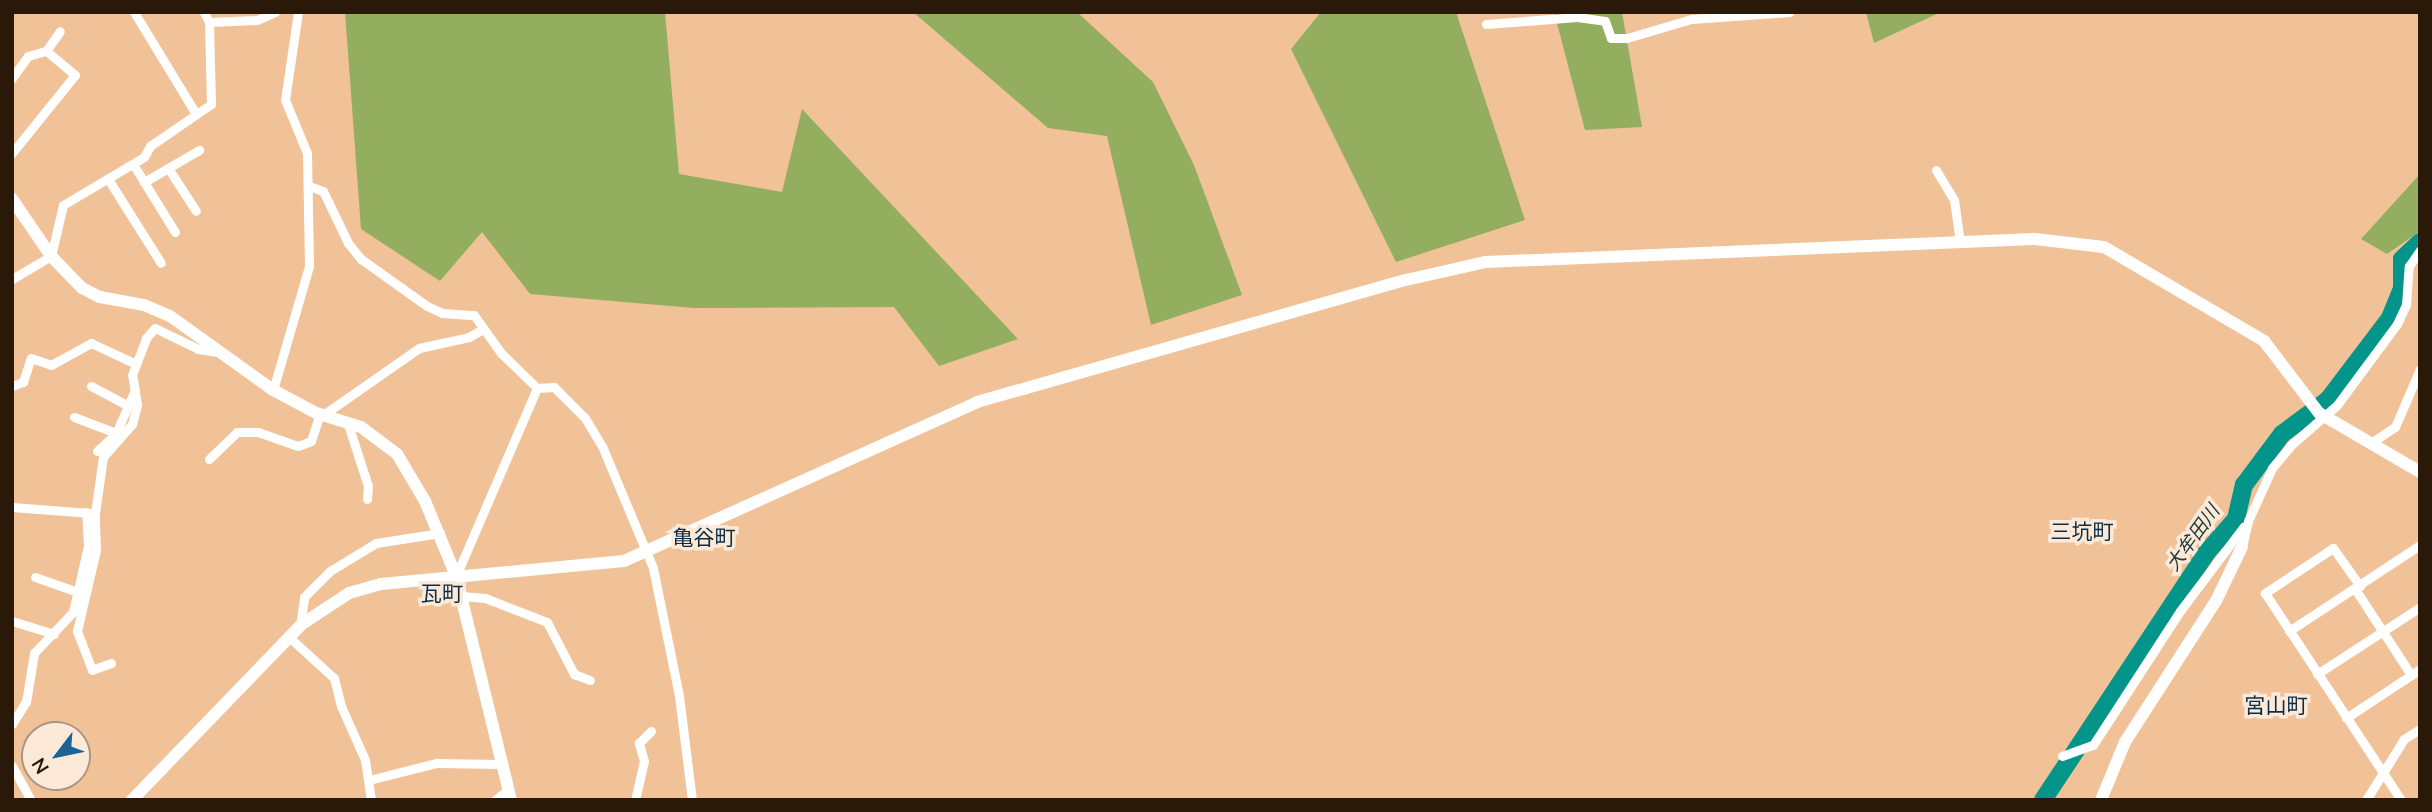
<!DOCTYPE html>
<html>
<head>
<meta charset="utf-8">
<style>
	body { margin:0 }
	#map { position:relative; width:2432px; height:812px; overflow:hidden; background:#f1c297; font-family:Mulish,"Noto Sans JP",sans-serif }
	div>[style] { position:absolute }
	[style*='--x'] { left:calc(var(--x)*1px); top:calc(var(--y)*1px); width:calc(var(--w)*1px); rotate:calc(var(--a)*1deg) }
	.green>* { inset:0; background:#93ae5f }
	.river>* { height:18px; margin:-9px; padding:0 9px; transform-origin:9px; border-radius:9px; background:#039589 }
	.street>* { height:9px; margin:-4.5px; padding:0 4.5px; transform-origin:4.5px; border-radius:4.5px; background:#fff }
	.secondary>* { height:12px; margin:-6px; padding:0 6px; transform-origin:6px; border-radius:6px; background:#fff }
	span { translate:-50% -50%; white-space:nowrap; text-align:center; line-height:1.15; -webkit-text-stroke:7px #fce9d8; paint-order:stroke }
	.water-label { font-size:19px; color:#1e3734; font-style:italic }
	.quarter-label { font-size:21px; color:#0b2d46 }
	.frame { position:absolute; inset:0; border:14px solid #2a1908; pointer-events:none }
	.north { position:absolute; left:21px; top:721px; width:70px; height:70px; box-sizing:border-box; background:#fce9d8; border:2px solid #a89685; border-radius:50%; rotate:238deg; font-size:19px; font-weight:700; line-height:28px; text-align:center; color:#2a1908 }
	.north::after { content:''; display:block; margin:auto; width:24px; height:32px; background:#1c6498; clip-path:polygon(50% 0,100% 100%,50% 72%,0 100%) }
</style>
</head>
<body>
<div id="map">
	<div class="green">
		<i style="clip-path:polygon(345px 12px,665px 12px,679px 174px,782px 192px,802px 109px,1018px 339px,939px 366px,894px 307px,694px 308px,530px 294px,482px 232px,440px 281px,361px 229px)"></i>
		<i style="clip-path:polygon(913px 12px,1077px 12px,1153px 82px,1194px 165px,1242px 295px,1151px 325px,1107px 136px,1048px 128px)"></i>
		<i style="clip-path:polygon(1321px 12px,1456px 12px,1525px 220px,1396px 262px,1291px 49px)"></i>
		<i style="clip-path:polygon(1554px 12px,1622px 12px,1642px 127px,1585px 130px)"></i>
		<i style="clip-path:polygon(1866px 12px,1941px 12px,1874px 43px)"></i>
		<i style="clip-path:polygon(2420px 174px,2420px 231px,2387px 254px,2361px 239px)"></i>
	</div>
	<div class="river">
		<i style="--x:2043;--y:800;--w:297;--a:-56.5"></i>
		<i style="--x:2207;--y:552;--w:44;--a:-48.7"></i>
		<i style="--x:2236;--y:519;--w:35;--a:-77"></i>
		<i style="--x:2244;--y:485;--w:64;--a:-53.3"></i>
		<i style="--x:2282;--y:434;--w:57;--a:-36.5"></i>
		<i style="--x:2328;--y:400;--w:103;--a:-52.9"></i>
		<i style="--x:2390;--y:318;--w:31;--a:-68"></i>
		<i style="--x:2402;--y:289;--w:30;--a:-90"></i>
		<i style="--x:2402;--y:259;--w:25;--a:-43"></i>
	</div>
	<div class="street">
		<i style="--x:134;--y:12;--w:119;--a:58.7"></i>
		<i style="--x:209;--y:22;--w:48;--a:-2.4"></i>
		<i style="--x:257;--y:20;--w:20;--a:-24"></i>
		<i style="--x:1486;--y:24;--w:91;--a:-4.4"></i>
		<i style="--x:1577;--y:17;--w:28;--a:8"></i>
		<i style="--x:1605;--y:21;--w:18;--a:71"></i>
		<i style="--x:1611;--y:38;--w:16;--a:0"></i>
		<i style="--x:1627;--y:38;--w:67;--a:-16.5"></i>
		<i style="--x:1691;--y:19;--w:99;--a:-4"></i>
		<i style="--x:12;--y:78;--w:27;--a:-54"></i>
		<i style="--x:28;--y:56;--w:19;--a:-16"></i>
		<i style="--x:12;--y:153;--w:100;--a:-51.1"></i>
		<i style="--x:75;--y:75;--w:38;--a:-140"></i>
		<i style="--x:46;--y:51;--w:24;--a:-55"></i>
		<i style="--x:133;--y:164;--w:80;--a:58.3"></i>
		<i style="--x:168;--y:168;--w:51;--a:56.9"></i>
		<i style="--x:1936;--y:170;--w:35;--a:59"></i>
		<i style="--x:1954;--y:200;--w:42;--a:81.9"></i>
		<i style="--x:108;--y:179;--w:99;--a:57.8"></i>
		<i style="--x:144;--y:182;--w:64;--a:-30.2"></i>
		<i style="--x:309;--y:186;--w:15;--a:20"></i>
		<i style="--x:323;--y:191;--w:58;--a:64.3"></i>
		<i style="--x:348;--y:243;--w:21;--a:51"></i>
		<i style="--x:361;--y:259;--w:81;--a:35.5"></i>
		<i style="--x:427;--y:306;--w:17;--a:25"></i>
		<i style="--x:442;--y:313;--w:32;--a:4"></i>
		<i style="--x:474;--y:315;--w:47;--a:54.6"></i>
		<i style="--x:501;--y:353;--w:50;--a:44.2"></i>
		<i style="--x:537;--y:388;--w:17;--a:-3"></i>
		<i style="--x:554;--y:387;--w:44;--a:45"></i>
		<i style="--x:585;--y:418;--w:33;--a:59"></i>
		<i style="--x:602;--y:446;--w:132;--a:67.3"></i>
		<i style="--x:653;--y:568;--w:131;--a:78.5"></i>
		<i style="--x:679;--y:696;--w:105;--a:82.9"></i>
		<i style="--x:12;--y:279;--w:45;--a:-30.5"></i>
		<i style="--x:51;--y:256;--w:52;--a:-76.8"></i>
		<i style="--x:63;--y:205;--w:94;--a:-30.7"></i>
		<i style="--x:144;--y:157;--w:13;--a:-61"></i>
		<i style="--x:150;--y:146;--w:74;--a:-34.5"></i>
		<i style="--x:211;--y:104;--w:82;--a:-91.4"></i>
		<i style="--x:209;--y:22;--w:11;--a:-117"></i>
		<i style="--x:12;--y:386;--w:12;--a:-20"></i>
		<i style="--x:23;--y:382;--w:25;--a:-72"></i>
		<i style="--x:31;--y:358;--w:21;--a:19"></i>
		<i style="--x:51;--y:365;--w:46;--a:-28.8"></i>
		<i style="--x:91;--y:343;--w:50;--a:25"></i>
		<i style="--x:91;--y:386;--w:40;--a:28"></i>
		<i style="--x:273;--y:390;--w:129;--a:-73.8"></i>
		<i style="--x:309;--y:266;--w:113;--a:-91"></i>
		<i style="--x:307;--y:153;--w:57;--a:-112.5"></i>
		<i style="--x:285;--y:100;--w:89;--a:-81.6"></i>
		<i style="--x:323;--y:415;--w:117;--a:-34.9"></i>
		<i style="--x:419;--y:348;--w:51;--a:-12.4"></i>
		<i style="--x:469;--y:337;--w:16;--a:-30"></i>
		<i style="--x:74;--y:417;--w:45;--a:20.9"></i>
		<i style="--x:347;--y:421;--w:68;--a:72.1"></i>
		<i style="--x:368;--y:486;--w:13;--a:94"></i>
		<i style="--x:2371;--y:443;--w:29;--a:-34"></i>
		<i style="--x:2395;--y:427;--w:63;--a:-66.7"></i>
		<i style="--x:97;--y:451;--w:26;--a:-43"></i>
		<i style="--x:116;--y:433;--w:47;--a:-66.2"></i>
		<i style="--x:209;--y:459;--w:39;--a:-44"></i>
		<i style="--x:237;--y:432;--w:21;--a:0"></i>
		<i style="--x:258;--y:432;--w:42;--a:19.3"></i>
		<i style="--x:298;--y:446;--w:14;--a:-21"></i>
		<i style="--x:311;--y:441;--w:28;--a:-72"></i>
		<i style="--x:12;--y:507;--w:78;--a:4.4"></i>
		<i style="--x:2242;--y:547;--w:27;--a:-77"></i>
		<i style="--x:2248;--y:521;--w:58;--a:-65.6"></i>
		<i style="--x:2272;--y:468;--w:30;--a:-50"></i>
		<i style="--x:2291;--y:445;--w:61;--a:-41"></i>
		<i style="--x:2337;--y:405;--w:101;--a:-53.5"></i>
		<i style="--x:2397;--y:324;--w:21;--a:-65"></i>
		<i style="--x:2406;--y:305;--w:39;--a:-86"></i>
		<i style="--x:2409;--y:266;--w:19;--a:-55"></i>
		<i style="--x:456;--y:576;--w:205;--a:-66.7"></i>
		<i style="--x:35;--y:577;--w:46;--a:19.2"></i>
		<i style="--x:2360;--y:586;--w:47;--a:-125.4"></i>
		<i style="--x:2333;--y:548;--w:82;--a:146.5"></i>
		<i style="--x:2265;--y:593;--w:248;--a:56.7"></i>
		<i style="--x:2355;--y:589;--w:103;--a:56.9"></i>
		<i style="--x:462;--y:596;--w:23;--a:5"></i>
		<i style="--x:485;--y:598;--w:66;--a:21.2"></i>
		<i style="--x:547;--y:622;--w:59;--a:62.6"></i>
		<i style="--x:574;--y:674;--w:17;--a:21"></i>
		<i style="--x:12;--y:621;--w:44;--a:17.2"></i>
		<i style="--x:300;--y:627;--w:30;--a:-82"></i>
		<i style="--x:304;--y:597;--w:37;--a:-45"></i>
		<i style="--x:330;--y:571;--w:54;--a:-31.3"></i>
		<i style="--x:376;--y:543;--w:65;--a:-8.9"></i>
		<i style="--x:2289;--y:631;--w:157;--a:-33.3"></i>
		<i style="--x:290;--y:638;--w:59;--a:42.3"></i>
		<i style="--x:334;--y:678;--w:29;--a:76"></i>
		<i style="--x:341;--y:706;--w:59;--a:66"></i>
		<i style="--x:365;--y:760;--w:40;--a:81.5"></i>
		<i style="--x:111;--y:663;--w:20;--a:160"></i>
		<i style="--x:92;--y:670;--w:42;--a:-111"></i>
		<i style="--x:77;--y:631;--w:83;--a:-76.8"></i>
		<i style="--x:96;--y:550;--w:37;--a:-92"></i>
		<i style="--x:95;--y:513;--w:57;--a:-81.9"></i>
		<i style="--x:103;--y:457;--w:44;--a:-48.7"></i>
		<i style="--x:132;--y:424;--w:20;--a:-75"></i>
		<i style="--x:137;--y:405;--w:30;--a:-99"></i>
		<i style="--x:132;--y:375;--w:40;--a:-69"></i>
		<i style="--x:146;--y:338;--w:13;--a:-48"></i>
		<i style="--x:155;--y:328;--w:48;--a:26"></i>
		<i style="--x:198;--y:349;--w:18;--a:9"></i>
		<i style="--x:2317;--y:674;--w:123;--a:-33"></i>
		<i style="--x:2346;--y:718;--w:89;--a:-33.5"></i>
		<i style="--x:12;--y:724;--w:26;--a:-58"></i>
		<i style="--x:26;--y:702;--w:50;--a:-80.7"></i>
		<i style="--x:34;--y:653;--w:57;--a:-46.4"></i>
		<i style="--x:73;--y:612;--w:68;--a:-77.2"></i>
		<i style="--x:88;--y:546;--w:34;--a:-93"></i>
		<i style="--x:2062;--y:756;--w:33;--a:-20"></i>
		<i style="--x:2093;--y:745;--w:160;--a:-57"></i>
		<i style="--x:2180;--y:611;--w:106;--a:-53"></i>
		<i style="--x:12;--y:766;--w:39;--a:61"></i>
		<i style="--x:369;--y:780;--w:69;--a:-14.2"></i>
		<i style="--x:436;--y:763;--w:65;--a:0.9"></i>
		<i style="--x:495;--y:800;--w:16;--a:-38"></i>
		<i style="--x:635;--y:800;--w:40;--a:-77"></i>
		<i style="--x:644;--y:761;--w:19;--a:-106"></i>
		<i style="--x:639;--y:743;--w:17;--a:-45"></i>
		<i style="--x:2366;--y:800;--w:72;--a:-58.1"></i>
		<i style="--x:2404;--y:739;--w:19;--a:-32"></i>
	</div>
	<div class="secondary">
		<i style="--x:12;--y:199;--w:69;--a:55.6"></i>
		<i style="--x:51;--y:256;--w:45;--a:45.9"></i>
		<i style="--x:82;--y:288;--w:20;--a:27"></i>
		<i style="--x:100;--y:297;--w:45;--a:10.3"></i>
		<i style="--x:144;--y:305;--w:28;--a:23"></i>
		<i style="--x:170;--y:316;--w:127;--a:35.7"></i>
		<i style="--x:273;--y:390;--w:49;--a:28.1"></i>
		<i style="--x:316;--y:413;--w:47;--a:17.3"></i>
		<i style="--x:361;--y:427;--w:45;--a:36.9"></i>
		<i style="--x:397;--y:454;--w:55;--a:59.2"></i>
		<i style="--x:425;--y:501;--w:81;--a:67.5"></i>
		<i style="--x:456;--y:576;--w:231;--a:76.2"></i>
		<i style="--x:132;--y:800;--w:245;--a:-46"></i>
		<i style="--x:302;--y:624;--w:56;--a:-33.4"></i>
		<i style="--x:349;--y:593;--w:33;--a:-16"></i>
		<i style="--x:381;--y:584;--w:244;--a:-5.4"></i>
		<i style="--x:624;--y:561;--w:387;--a:-24.2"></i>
		<i style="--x:977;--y:402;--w:446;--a:-15.9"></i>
		<i style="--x:1406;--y:280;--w:82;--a:-12.7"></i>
		<i style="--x:1486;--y:262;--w:549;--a:-2.4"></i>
		<i style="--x:2035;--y:239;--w:69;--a:6.6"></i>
		<i style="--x:2104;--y:247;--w:186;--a:30.4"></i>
		<i style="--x:2264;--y:341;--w:91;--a:52.6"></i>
		<i style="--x:2319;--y:413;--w:117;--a:30.3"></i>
		<i style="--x:2101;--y:800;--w:63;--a:-67.5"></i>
		<i style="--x:2125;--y:742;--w:168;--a:-57.2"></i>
		<i style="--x:2216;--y:601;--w:60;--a:-64.3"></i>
	</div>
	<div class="water-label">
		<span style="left:2193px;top:538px;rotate:-54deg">大牟田川</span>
	</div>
	<div class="quarter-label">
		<span style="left:2082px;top:531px">三坑町</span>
		<span style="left:704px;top:537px">亀谷町</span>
		<span style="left:442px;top:593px">瓦町</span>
		<span style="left:2276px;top:705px">宮山町</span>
	</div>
	<div class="frame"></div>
	<div class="north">N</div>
</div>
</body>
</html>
